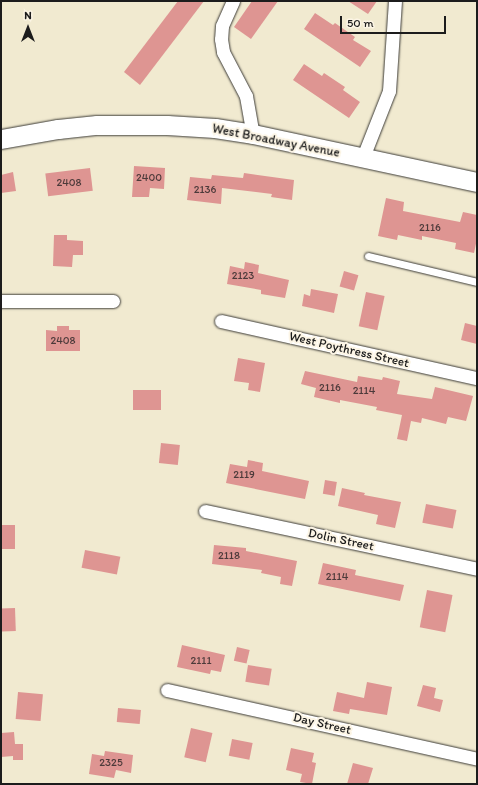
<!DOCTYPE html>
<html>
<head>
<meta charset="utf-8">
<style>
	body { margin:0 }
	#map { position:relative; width:478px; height:785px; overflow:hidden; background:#f1ead0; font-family:Itim,sans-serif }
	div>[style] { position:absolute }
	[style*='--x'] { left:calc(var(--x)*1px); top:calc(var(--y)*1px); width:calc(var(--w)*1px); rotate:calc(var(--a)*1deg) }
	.building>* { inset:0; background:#de9592; transform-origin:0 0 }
	.roads { filter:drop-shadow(0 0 1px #3c3b37) drop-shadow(0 0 1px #3c3b37) }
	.lane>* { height:7px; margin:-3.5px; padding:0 3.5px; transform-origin:3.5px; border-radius:3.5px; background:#fff }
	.street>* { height:13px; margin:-6.5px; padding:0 6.5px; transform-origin:6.5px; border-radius:6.5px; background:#fff }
	.secondary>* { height:19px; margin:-9.5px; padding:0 9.5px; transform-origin:9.5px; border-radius:9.5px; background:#fff }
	span { translate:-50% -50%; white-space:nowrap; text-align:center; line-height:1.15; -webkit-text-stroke:4px #fcf5e5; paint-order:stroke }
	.number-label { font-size:11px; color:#4c3a3a }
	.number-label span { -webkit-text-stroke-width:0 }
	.street-label { font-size:13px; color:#1c1c1c }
	.frame { position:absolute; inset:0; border:2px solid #1c1c1c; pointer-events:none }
	.north { position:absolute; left:8px; top:8px; width:40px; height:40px; -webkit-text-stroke:3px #fcf5e5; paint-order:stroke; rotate:0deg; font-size:11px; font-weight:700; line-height:16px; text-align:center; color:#1c1c1c }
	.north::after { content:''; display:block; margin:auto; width:14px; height:18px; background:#1c1c1c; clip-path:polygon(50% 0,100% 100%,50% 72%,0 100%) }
	.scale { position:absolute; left:340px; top:16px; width:106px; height:18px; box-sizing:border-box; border:2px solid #1c1c1c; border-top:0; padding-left:5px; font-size:12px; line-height:14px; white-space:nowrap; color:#1c1c1c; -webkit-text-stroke:3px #fcf5e5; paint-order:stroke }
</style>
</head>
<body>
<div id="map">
	<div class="building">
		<i style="clip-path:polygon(178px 1px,204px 1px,140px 85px,124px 72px)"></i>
		<i style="clip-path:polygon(252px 1px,278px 1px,251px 39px,234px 27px)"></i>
		<i style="clip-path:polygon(348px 1px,377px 1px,368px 14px)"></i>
		<i style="clip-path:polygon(315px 13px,333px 25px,335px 23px,355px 37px,353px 40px,371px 51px,360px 67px,304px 29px)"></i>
		<i style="clip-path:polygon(304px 64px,322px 76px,324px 73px,345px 87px,343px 90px,360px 102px,349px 118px,293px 80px)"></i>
		<i style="clip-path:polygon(134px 166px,165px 168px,164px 189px,150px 188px,149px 197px,132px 197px)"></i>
		<i style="left:90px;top:168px;width:23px;height:45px;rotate:83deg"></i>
		<i style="clip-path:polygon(13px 172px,16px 191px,1px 193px,1px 175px)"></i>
		<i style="clip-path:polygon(244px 173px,294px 180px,292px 200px,271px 197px,272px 194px,222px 188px,221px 204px,187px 200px,190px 177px,211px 179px,212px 175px,243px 178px)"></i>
		<i style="clip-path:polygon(386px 198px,404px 202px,403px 211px,460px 222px,463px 212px,477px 215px,477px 239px,474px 253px,455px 249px,456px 243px,422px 236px,422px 240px,398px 235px,397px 240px,378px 236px)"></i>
		<i style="clip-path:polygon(54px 235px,67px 235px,67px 240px,83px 241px,83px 255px,73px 255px,72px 267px,53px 266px)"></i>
		<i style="clip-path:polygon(245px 262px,259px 265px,258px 273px,289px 280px,285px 298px,261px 294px,261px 290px,227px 284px,230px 266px,244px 269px)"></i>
		<i style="left:344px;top:271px;width:15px;height:16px;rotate:16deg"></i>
		<i style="clip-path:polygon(311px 289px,338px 294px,334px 313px,302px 306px,304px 294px,310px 296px)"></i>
		<i style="left:366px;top:292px;width:19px;height:35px;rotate:12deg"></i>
		<i style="clip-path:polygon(465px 323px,477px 326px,477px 344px,461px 340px)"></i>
		<i style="clip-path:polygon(57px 326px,69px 326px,69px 330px,80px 330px,80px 351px,46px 351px,46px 330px,57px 331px)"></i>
		<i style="clip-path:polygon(238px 358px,265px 363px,260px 392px,248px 390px,249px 383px,234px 381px)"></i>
		<i style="clip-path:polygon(305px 371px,357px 382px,358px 376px,382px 380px,383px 377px,400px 381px,397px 394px,432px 399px,435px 387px,473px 396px,466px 421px,448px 417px,446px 424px,422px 418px,421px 423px,411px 421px,407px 441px,397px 439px,402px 415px,376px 410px,377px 407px,340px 400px,340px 403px,314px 397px,316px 388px,301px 384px)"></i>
		<i style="left:133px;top:390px;width:28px;height:20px"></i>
		<i style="left:161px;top:443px;width:19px;height:20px;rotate:6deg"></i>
		<i style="clip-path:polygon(248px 460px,263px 463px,262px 471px,309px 481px,305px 499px,226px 483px,230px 464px,247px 467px)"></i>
		<i style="left:325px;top:480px;width:12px;height:14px;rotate:9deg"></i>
		<i style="clip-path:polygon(342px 488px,365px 493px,364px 495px,401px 502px,395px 528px,376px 524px,378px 515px,338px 506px)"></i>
		<i style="left:426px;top:504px;width:31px;height:19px;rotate:11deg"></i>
		<i style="left:1px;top:525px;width:14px;height:24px"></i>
		<i style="clip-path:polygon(214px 545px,246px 548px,246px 551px,297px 561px,292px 586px,280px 584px,281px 577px,261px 573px,262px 570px,212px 564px)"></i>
		<i style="left:85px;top:550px;width:36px;height:18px;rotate:11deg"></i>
		<i style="clip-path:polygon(323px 563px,356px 570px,355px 575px,404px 585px,400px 601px,318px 584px)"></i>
		<i style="left:427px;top:590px;width:26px;height:38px;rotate:11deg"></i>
		<i style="left:15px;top:608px;width:23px;height:14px;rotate:88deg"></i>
		<i style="clip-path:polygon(182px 645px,225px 655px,221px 672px,211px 670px,210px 674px,177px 667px)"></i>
		<i style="left:237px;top:647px;width:13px;height:14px;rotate:13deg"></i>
		<i style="left:248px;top:665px;width:24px;height:17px;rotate:9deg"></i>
		<i style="clip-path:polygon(367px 682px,392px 687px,387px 715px,350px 709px,349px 714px,333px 711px,337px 692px,364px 698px)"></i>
		<i style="clip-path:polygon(423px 685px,436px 688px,434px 698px,443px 700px,440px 712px,417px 706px)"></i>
		<i style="left:18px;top:692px;width:25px;height:27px;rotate:5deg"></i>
		<i style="left:118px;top:708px;width:23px;height:14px;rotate:5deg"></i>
		<i style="left:191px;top:728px;width:22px;height:30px;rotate:13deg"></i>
		<i style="clip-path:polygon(14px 732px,15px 744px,23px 744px,23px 760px,13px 760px,13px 756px,1px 757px,1px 733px)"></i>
		<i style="left:232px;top:739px;width:21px;height:17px;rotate:11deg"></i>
		<i style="clip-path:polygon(291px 748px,314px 753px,312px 762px,316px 763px,312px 784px,300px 782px,302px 774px,286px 770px)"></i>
		<i style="clip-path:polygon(105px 751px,133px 755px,131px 773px,116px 770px,114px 778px,89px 774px,92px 754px,104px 756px)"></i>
		<i style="clip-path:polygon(353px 763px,373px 768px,368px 784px,347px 784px)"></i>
	</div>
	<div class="roads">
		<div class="lane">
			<i style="--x:368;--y:256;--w:112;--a:13.4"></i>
		</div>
		<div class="street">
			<i style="--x:233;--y:1;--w:27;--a:114"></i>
			<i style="--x:222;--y:26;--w:13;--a:94"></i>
			<i style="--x:221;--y:39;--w:13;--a:81"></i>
			<i style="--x:223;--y:52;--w:50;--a:62.4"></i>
			<i style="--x:246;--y:96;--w:39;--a:80"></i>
			<i style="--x:363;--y:157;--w:71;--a:-68.5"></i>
			<i style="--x:389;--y:91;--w:90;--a:-86.2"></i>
			<i style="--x:1;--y:301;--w:112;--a:0"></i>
			<i style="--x:221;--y:321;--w:262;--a:12.6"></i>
			<i style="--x:205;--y:511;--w:278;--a:12"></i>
			<i style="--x:167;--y:690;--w:318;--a:12.5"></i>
		</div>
		<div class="secondary">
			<i style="--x:1;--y:139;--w:58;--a:-10"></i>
			<i style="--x:58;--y:129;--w:39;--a:-6"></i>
			<i style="--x:97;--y:125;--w:70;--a:0"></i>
			<i style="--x:167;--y:125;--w:48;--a:3.6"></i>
			<i style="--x:215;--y:128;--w:38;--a:9"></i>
			<i style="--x:253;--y:134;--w:229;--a:12.1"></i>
		</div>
	</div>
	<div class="number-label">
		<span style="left:149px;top:178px">2400</span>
		<span style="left:69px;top:183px">2408</span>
		<span style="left:205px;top:190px">2136</span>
		<span style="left:430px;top:228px">2116</span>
		<span style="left:243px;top:276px">2123</span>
		<span style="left:63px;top:341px">2408</span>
		<span style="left:330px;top:388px">2116</span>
		<span style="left:364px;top:391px">2114</span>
		<span style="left:244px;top:475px">2119</span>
		<span style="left:229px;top:556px">2118</span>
		<span style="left:337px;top:577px">2114</span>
		<span style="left:201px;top:661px">2111</span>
		<span style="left:111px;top:763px">2325</span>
	</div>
	<div class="street-label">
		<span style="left:276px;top:141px;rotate:11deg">West Broadway Avenue</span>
		<span style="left:349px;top:350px;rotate:13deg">West Poythress Street</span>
		<span style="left:341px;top:540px;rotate:12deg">Dolin Street</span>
		<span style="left:322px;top:724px;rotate:13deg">Day Street</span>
	</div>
	<div class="frame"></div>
	<div class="north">N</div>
	<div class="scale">50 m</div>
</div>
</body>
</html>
